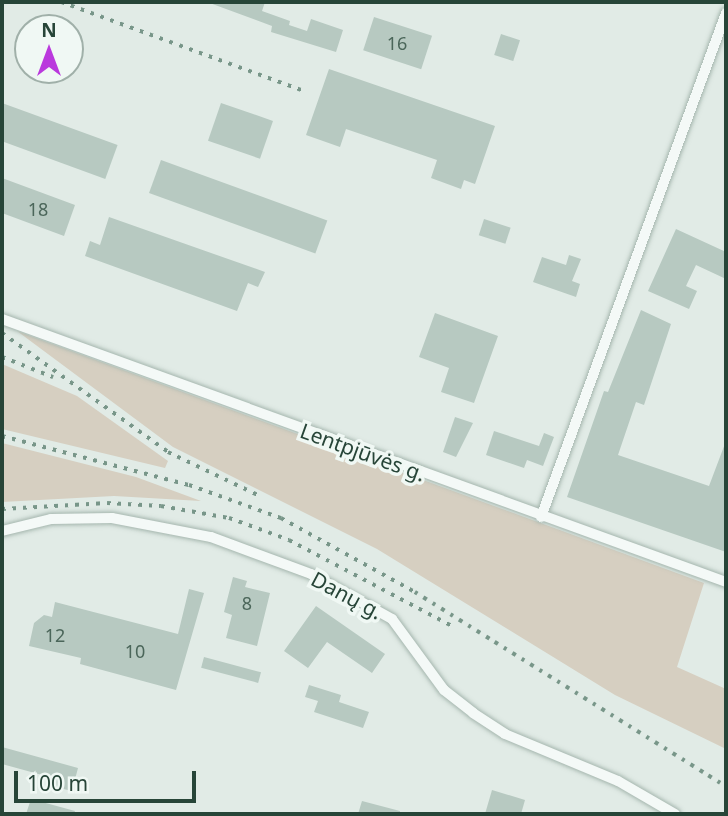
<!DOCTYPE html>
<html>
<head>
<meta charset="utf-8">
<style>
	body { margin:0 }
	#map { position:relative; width:728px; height:816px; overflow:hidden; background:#e1ebe6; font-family:"Noto Sans",sans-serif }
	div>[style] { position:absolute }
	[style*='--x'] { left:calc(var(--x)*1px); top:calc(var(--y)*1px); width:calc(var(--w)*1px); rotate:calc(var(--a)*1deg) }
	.green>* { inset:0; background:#d6cfc1 }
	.building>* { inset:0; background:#b7c9c1; transform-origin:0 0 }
	.roads { filter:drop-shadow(0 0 2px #a5b6ae) drop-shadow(0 0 2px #a5b6ae) }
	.street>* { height:10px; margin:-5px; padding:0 5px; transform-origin:5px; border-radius:5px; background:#f4f9f7 }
	.rail>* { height:3.5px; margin-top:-1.75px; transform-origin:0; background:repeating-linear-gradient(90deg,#789689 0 3.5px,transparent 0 10.5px) }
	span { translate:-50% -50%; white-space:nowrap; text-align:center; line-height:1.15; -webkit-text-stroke:7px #f0f8f4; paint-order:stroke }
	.number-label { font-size:18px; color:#4b665a }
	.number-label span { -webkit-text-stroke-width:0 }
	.street-label { font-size:21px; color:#274538 }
	.frame { position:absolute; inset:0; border:4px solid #274538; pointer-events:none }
	.north { position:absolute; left:14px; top:14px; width:70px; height:70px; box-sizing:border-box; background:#f0f8f4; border:2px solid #a0b0a9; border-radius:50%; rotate:0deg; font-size:19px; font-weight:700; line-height:28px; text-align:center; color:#274538 }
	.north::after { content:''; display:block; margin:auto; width:24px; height:32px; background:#ba39dd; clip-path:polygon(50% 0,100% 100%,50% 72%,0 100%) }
	.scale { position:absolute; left:14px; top:771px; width:182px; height:32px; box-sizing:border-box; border:4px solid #274538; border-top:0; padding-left:9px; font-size:21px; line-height:24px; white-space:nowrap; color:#274538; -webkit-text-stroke:5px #f0f8f4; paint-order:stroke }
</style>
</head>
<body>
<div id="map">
	<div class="green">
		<i style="clip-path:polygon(17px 331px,704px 583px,677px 667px,726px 689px,726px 749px,615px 695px,377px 549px,173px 447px)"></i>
		<i style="clip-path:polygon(2px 364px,77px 396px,168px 461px,165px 468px,2px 429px)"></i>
		<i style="clip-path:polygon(2px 443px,136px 477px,201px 501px,114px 496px,2px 502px)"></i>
	</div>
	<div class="building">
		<i style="clip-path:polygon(207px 2px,265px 2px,262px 11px,290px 21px,289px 25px,307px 31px,311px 19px,343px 30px,336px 52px,271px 32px,272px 26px)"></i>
		<i style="left:374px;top:17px;width:61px;height:35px;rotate:18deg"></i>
		<i style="left:501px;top:34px;width:20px;height:22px;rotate:18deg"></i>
		<i style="clip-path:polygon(329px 69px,495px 126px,475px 184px,464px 180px,461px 189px,431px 178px,437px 160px,346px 129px,340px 147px,306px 135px)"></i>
		<i style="left:2px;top:103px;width:123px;height:36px;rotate:20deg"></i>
		<i style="left:221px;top:103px;width:55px;height:40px;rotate:19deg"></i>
		<i style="left:161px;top:160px;width:177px;height:35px;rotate:20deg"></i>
		<i style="clip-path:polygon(2px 178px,75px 205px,64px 236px,2px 213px)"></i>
		<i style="clip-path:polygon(109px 217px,265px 272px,258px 287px,248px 283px,237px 311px,85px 256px,90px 241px,100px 245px)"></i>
		<i style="left:484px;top:219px;width:28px;height:17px;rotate:18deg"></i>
		<i style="clip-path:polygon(676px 229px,726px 252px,726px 279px,696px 265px,686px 286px,697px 291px,689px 309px,648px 291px)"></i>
		<i style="clip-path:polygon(569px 255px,581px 259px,572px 281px,580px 284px,576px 297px,533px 282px,542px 257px,566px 265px)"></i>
		<i style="clip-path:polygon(641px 310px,671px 324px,644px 405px,636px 402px,618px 455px,709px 486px,726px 441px,726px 552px,567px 497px,604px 391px,608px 392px)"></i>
		<i style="clip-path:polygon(435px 313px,498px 336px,474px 403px,441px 392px,449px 368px,419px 357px)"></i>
		<i style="clip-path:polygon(455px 417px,473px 423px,456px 457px,443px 452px)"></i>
		<i style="clip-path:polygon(494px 431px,539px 446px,544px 433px,554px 437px,543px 466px,527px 460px,524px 468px,486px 455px)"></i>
		<i style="clip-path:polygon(233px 577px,247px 581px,245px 587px,270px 593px,257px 646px,226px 638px,232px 615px,224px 612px)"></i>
		<i style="clip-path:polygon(189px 589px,204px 593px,176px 690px,80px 664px,81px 658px,29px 646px,34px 623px,44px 615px,52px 617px,55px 602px,178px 634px)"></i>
		<i style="clip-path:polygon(316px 606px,385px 654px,372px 673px,327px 642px,308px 668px,284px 651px)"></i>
		<i style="left:204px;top:657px;width:59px;height:11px;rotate:15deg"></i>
		<i style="clip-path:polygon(309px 685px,341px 695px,339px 702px,369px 712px,363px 728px,314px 712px,318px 701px,305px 697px)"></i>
		<i style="clip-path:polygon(2px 747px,78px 768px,72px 791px,51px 786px,53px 778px,2px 764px)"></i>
		<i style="clip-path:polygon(492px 790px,525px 800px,521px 814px,485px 814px)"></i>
		<i style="clip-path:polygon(31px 799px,75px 811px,74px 814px,26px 814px)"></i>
		<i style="clip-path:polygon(362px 801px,400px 811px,400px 814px,358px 814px)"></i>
	</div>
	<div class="roads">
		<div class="street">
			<i style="--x:2;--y:319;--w:770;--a:19.96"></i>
			<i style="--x:541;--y:517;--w:537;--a:-69.84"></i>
			<i style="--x:2;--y:531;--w:50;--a:-13.8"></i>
			<i style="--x:51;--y:519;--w:61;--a:-0.9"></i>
			<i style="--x:112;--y:518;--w:101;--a:10.9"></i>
			<i style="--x:211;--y:537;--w:107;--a:20.3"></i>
			<i style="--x:311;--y:574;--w:93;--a:29.1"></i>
			<i style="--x:392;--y:619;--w:88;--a:53.8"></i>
			<i style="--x:444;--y:690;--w:37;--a:38"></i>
			<i style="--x:473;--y:713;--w:38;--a:33"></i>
			<i style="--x:505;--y:734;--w:122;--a:22.6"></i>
			<i style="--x:618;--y:781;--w:66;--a:30.1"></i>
		</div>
	</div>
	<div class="rail">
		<i style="--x:61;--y:2;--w:262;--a:20.1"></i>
		<i style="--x:2;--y:333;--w:204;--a:35.6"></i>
		<i style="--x:168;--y:452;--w:104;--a:25.6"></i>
		<i style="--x:2;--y:357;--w:55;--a:21.4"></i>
		<i style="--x:2;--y:436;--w:193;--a:14.7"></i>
		<i style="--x:189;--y:485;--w:98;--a:19.7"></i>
		<i style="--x:281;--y:518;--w:153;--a:28.9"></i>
		<i style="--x:415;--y:592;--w:367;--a:32"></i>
		<i style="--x:2;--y:509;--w:105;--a:-3.3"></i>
		<i style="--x:107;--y:503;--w:54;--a:3.2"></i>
		<i style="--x:161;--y:506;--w:69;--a:10"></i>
		<i style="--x:229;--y:518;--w:64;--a:20.1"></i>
		<i style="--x:289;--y:540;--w:187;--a:27.8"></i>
	</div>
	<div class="number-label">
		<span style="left:397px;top:43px">16</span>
		<span style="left:38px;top:209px">18</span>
		<span style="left:247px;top:603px">8</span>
		<span style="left:55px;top:635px">12</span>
		<span style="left:135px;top:651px">10</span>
	</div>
	<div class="street-label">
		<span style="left:363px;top:452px;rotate:20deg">Lentpjūvės g.</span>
		<span style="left:347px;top:595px;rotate:28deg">Danų g.</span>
	</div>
	<div class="frame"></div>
	<div class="north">N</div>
	<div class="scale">100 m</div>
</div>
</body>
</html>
